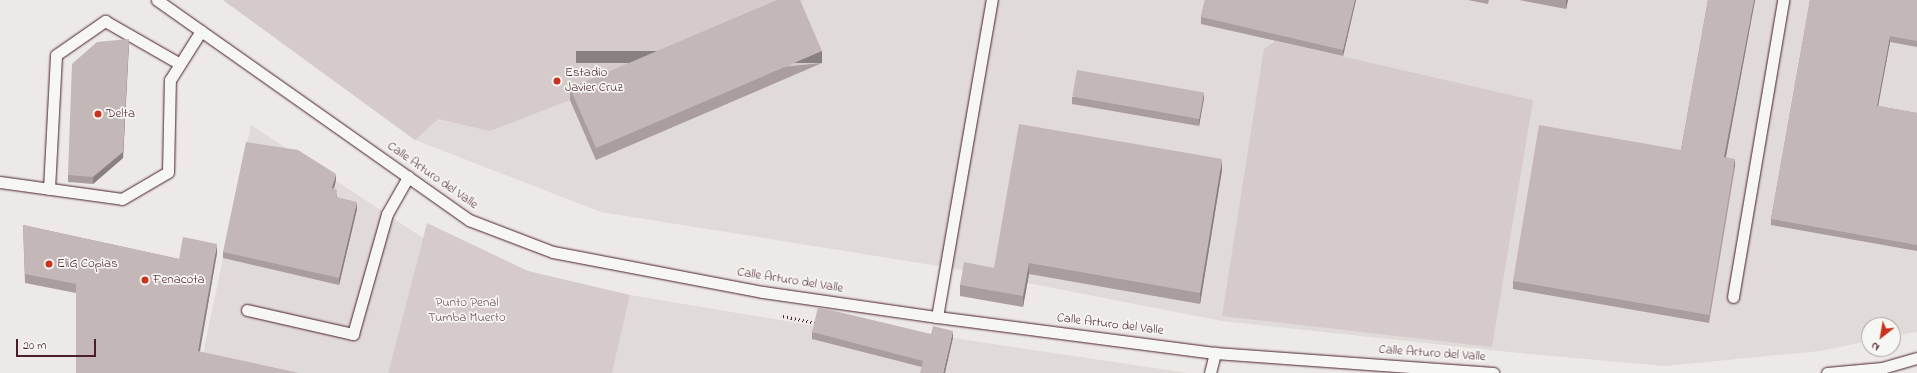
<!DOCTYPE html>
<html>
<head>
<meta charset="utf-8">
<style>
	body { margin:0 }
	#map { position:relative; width:1917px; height:373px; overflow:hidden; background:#ece9e6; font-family:"Indie Flower",sans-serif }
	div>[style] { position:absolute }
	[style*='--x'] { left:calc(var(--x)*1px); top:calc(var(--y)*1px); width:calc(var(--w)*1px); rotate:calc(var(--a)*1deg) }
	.built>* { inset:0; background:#e0dad8 }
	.green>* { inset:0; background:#d4cbca }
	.path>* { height:2.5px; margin-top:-1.25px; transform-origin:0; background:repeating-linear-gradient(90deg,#4a1f2b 0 1px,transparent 0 4px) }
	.roads { filter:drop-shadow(0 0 1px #4a1f2b) drop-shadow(0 0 1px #4a1f2b) }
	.lane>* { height:11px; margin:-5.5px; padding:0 5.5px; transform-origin:5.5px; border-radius:5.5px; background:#f6f6f2 }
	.wall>* { inset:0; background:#a99d9d }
	.shaded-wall>* { inset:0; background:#898080; transform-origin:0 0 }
	.building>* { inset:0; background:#c4b7b7; transform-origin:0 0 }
	.dots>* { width:11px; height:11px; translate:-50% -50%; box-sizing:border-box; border:2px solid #f6f6f2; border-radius:50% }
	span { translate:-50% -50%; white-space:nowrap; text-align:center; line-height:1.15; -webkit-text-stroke:3.5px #f6f6f2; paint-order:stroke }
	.poi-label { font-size:13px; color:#4a1f2b }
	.left { translate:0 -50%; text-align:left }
	.street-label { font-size:13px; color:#4a1f2b }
	.park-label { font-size:13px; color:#6c4a53 }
	.north { position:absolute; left:1861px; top:317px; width:40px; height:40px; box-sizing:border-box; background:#f6f6f2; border:1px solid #b1a0a2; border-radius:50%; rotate:211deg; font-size:11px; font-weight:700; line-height:16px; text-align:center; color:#4a1f2b }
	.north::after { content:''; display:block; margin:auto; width:14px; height:18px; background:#c8321e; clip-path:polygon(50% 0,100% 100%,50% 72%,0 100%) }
	.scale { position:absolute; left:16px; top:339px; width:80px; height:18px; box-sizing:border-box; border:2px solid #4a1f2b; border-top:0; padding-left:5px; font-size:12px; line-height:14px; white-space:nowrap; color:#4a1f2b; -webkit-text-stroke:3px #f6f6f2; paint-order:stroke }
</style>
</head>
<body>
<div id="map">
	<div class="built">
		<i style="clip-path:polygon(223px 0,1917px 0,1917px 332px,1893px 336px,1893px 325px,1869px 325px,1869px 341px,1820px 351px,1665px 366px,1519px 353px,1222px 321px,945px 267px,601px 212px,415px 140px)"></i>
		<i style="clip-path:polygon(251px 125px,423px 238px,388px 373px,199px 373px)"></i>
		<i style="clip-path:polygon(630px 295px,815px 326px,945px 373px,953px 338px,1188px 373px,612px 373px)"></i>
	</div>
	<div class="green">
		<i style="clip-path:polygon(223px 0,804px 0,797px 3px,822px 63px,596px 160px,570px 100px,490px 131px,438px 119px,415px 140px)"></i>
		<i style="clip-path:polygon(1275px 41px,1533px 100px,1492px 347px,1222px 316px,1264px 49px)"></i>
		<i style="clip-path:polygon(427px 223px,528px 271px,630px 295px,612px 373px,388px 373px)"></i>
	</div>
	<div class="path">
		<i style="--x:783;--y:316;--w:34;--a:12"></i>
	</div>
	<div class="roads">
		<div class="lane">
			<i style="--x:157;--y:0;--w:382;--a:35.2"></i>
			<i style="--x:469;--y:220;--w:90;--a:20.9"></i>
			<i style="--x:553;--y:252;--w:214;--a:10.8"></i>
			<i style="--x:763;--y:292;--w:176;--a:8.2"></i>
			<i style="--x:937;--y:317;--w:280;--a:7.4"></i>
			<i style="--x:1215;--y:353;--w:279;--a:4.1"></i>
			<i style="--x:0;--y:182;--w:123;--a:7.9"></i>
			<i style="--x:122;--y:199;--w:53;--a:-30.4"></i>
			<i style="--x:168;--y:172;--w:92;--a:-88.8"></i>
			<i style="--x:170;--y:80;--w:58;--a:-57.7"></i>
			<i style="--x:49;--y:189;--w:134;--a:-87"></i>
			<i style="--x:56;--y:55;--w:60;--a:-34.8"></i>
			<i style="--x:105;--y:21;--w:86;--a:29.8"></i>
			<i style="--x:1733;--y:297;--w:301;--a:-80.4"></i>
			<i style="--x:247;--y:310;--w:109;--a:12.8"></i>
			<i style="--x:353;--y:334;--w:125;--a:-74.2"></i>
			<i style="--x:387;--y:214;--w:43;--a:-60.4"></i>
			<i style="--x:937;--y:317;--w:322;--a:-80.2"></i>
			<i style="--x:1210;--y:373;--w:21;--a:-76"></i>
			<i style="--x:1827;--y:373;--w:55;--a:-5.2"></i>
			<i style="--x:1882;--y:368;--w:36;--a:-16"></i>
		</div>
	</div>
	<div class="wall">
		<i style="clip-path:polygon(1205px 0,1356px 0,1343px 56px,1201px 24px,1201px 17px)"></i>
		<i style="clip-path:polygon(1468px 0,1489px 0,1488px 4px)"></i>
		<i style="clip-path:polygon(1519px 0,1568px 0,1566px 9px)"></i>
		<i style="clip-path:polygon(1708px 0,1755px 0,1726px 157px,1735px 167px,1709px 323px,1513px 289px,1513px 281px,1681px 150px)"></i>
		<i style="clip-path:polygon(1810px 0,1917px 0,1917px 47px,1890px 42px,1878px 106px,1917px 113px,1917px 251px,1771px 225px,1771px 219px)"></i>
		<i style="clip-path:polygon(129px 46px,123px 158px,93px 184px,68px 182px,68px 175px)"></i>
		<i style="clip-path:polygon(822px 63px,596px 160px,570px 100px,570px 88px)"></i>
		<i style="clip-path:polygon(1072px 97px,1204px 98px,1199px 126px,1072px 104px)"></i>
		<i style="clip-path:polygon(1222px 170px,1200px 304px,1029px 274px,1023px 307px,960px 296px,960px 285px,994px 268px)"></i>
		<i style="clip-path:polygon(336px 180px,334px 189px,337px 196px,337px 197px,357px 209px,339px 285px,223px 258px,223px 252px)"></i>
		<i style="clip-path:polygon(23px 225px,179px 259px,217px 253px,200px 352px,76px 373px,76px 293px,25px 283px)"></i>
		<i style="clip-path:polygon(812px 332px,931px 334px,953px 338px,922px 367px,812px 339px)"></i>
	</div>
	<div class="shaded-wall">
		<i style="clip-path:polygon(1355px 0,1356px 0,1343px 56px,1343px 50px)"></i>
		<i style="clip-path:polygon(1566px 0,1568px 0,1566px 9px)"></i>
		<i style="clip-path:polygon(1754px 0,1755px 0,1724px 166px,1724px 157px)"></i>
		<i style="clip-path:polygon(1890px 36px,1890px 42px,1877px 112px,1877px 106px)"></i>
		<i style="clip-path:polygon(129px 39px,123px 158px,93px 184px,93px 177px)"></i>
		<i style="left:822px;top:51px;width:12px;height:246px;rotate:90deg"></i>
		<i style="clip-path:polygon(1204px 92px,1204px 98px,1199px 126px,1199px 119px)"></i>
		<i style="clip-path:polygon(1222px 159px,1222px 170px,1200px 304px,1200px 293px)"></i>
		<i style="left:1735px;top:159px;width:8px;height:158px;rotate:90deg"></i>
		<i style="clip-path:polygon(336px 174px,336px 180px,332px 195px,332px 188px)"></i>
		<i style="clip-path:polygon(357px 202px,357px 209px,339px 285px,339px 278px)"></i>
		<i style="clip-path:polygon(217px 244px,217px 253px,198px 360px,198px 351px)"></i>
		<i style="clip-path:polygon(1029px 263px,1029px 274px,1023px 307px,1023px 296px)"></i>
		<i style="clip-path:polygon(953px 331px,953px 338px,945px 373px,943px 373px)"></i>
	</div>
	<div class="building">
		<i style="clip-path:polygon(777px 0,800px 0,822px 51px,596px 148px,570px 88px)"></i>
		<i style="clip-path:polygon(1205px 0,1355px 0,1343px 50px,1201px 17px)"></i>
		<i style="clip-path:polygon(1708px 0,1754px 0,1724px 157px,1735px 159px,1709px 315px,1513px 281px,1539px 125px,1681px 150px)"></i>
		<i style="clip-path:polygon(1810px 0,1917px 0,1917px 41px,1890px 36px,1877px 106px,1917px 113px,1917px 245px,1771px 219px)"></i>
		<i style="clip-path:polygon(129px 39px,123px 152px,93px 177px,68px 175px,72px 64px,97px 42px)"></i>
		<i style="left:1077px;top:70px;width:129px;height:27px;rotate:10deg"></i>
		<i style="clip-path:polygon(1019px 124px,1222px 159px,1200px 293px,1029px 263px,1023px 296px,960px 285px,964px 262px,994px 268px)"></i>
		<i style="clip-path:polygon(246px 142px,298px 150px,336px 174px,332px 188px,337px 190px,336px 197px,357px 202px,339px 278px,223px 252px)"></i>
		<i style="clip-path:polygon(23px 225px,179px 259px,183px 237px,217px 244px,198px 351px,299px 373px,76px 373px,76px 284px,25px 274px)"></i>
		<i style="clip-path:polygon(818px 307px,931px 334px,933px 326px,953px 331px,943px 373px,920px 373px,923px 361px,812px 332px)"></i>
	</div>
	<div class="dots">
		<i style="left:557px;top:81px;background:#c8321e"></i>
		<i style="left:98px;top:114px;background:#c8321e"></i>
		<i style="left:49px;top:264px;background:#c8321e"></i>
		<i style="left:145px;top:280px;background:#c8321e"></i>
	</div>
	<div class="poi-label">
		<span class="left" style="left:565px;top:81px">Estadio<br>Javier Cruz</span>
		<span class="left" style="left:106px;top:114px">Delta</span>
		<span class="left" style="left:57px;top:264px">EliG Copias</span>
		<span class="left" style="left:153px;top:280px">Fenacota</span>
	</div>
	<div class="street-label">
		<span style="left:432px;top:176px;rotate:35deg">Calle Arturo del Valle</span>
		<span style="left:790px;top:281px;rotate:9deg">Calle Arturo del Valle</span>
		<span style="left:1110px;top:325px;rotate:7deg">Calle Arturo del Valle</span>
		<span style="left:1432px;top:354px;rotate:4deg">Calle Arturo del Valle</span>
	</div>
	<div class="park-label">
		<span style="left:467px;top:311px">Punto Penal<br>Tumba Muerto</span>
	</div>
	<div class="north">N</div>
	<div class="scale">20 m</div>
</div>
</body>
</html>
